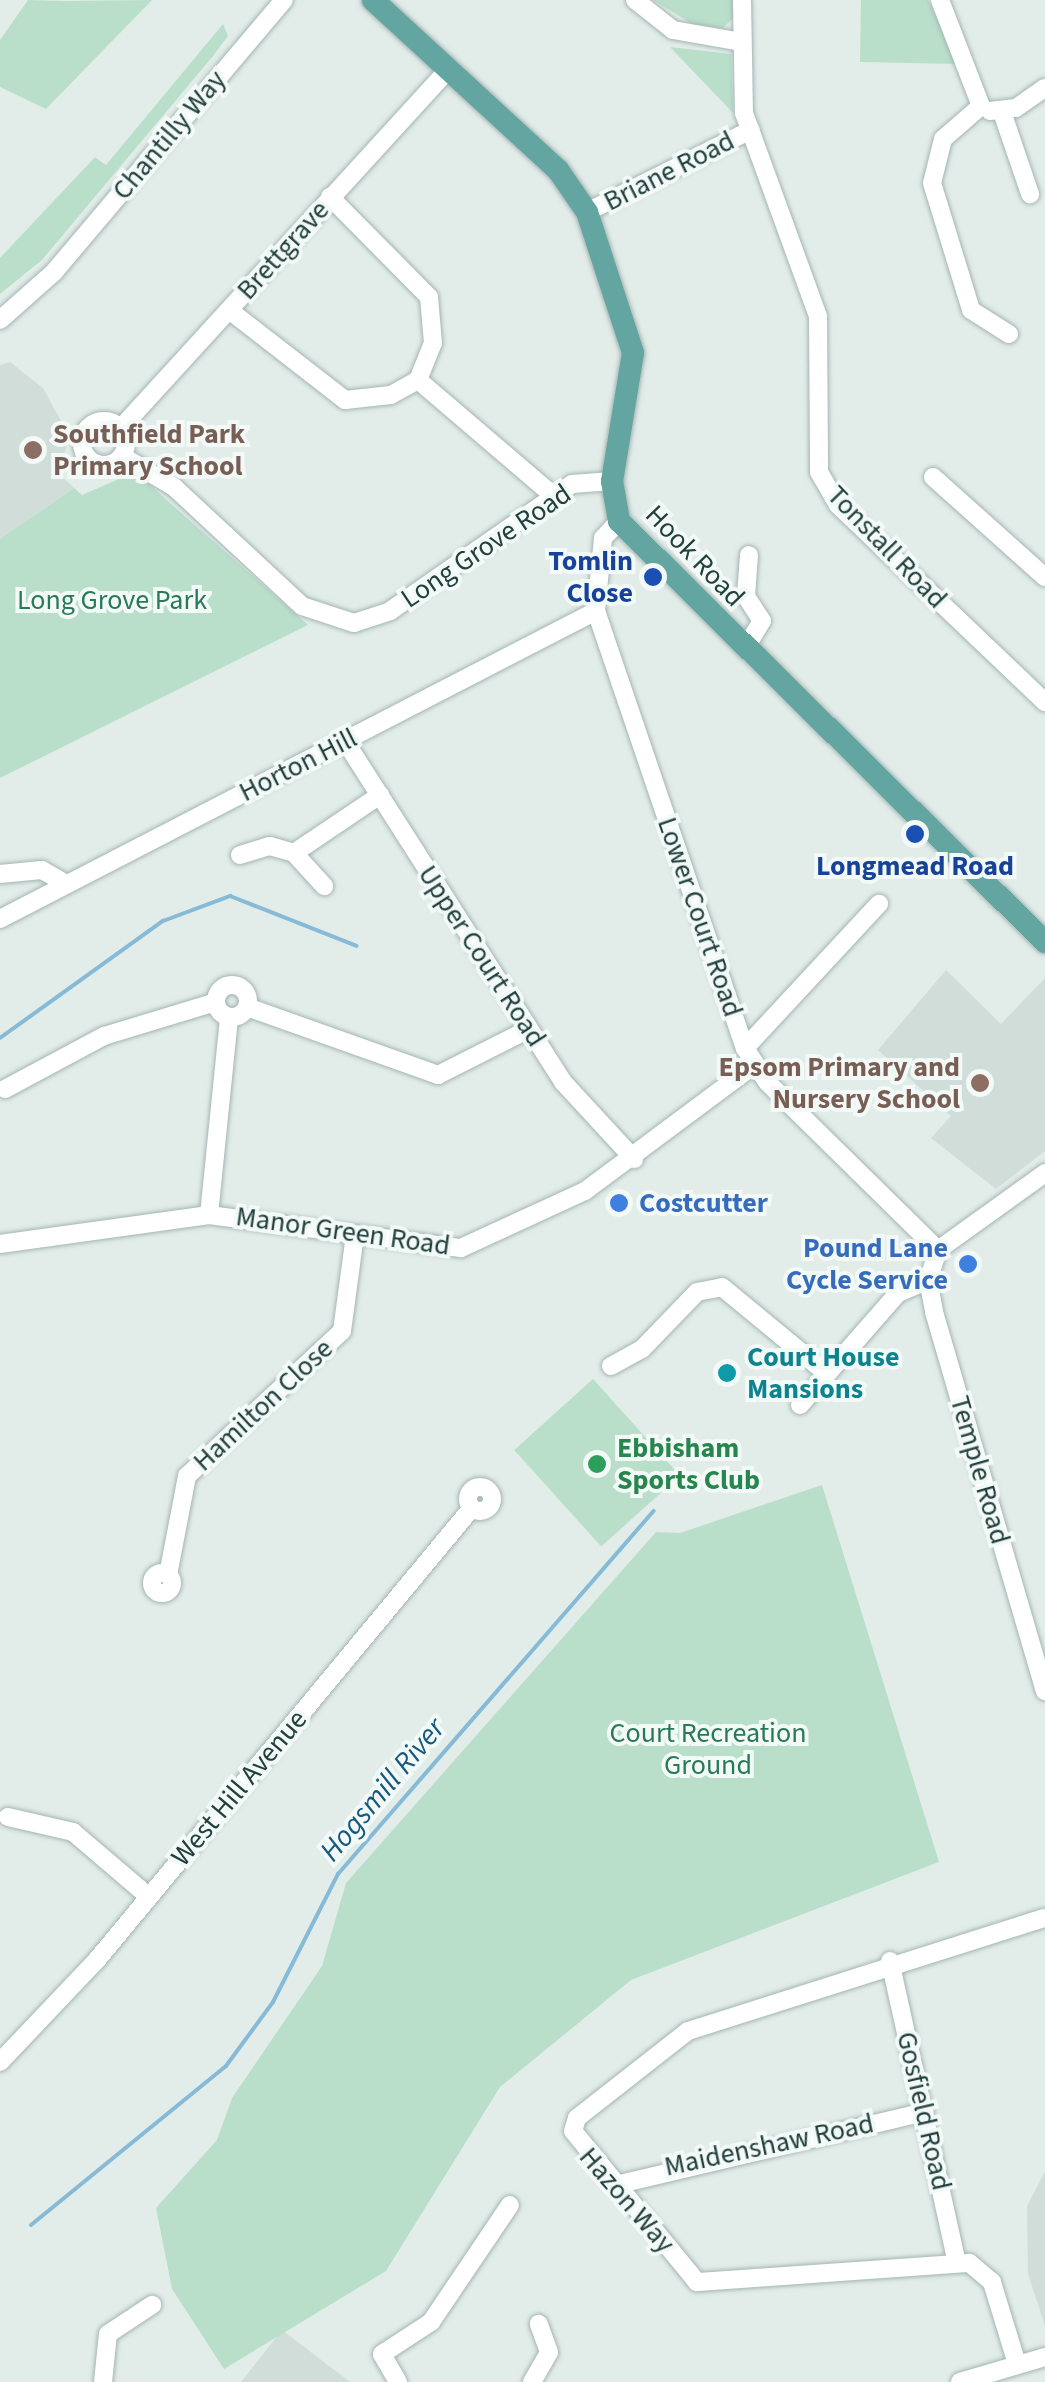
<!DOCTYPE html>
<html>
<head>
<meta charset="utf-8">
<style>
	body { margin:0 }
	#map { position:relative; width:1045px; height:2382px; overflow:hidden; background:#e2edea; font-family:"Source Sans 3",sans-serif }
	div>[style] { position:absolute }
	[style*='--x'] { left:calc(var(--x)*1px); top:calc(var(--y)*1px); width:calc(var(--w)*1px); rotate:calc(var(--a)*1deg) }
	.built>* { inset:0; background:#d0ddd9 }
	.green>* { inset:0; background:#b9dfcb; transform-origin:0 0 }
	.stream>* { height:4px; margin:-2px; padding:0 2px; transform-origin:2px; border-radius:2px; background:#86bad6 }
	.roads { filter:drop-shadow(0 0 2px #a4b5b3) drop-shadow(0 0 2px #a4b5b3) }
	.minor>* { height:18px; margin:-9px; padding:0 9px; transform-origin:9px; border-radius:9px; background:#fff }
	.minor>.ring { margin:-9px; padding:0; box-sizing:content-box; background:none; border:18px solid #fff; border-radius:50% }
	.major>* { height:22px; margin:-11px; padding:0 11px; transform-origin:11px; border-radius:11px; background:#63a5a1 }
	.dots>* { width:28px; height:28px; translate:-50% -50%; box-sizing:border-box; border:5px solid #f2f9f7; border-radius:50% }
	span { translate:-50% -50%; white-space:nowrap; text-align:center; line-height:1.15; -webkit-text-stroke:8px #f2f9f7; paint-order:stroke }
	.street-label { font-size:28px; color:#203f3d }
	.education-label { font-size:28px; color:#785e54; font-weight:700 }
	.left { translate:0 -50%; text-align:left }
	.right { translate:-100% -50%; text-align:right }
	.transit-label { font-size:28px; color:#164399; font-weight:700 }
	.park-label { font-size:28px; color:#287957 }
	.shop-label { font-size:28px; color:#366cbe; font-weight:700 }
	.culture-label { font-size:28px; color:#0d838f; font-weight:700 }
	.leisure-label { font-size:28px; color:#27864d; font-weight:700 }
	.water-label { font-size:30px; color:#16597f; font-style:italic }
</style>
</head>
<body>
<div id="map">
	<div class="built">
		<i style="clip-path:polygon(10px 362px,43px 388px,61px 421px,67px 446px,57px 472px,74px 488px,0 539px,0 365px)"></i>
		<i style="clip-path:polygon(946px 970px,1001px 1024px,1045px 978px,1045px 1151px,996px 1189px,931px 1138px,951px 1116px,878px 1050px)"></i>
		<i style="clip-path:polygon(1045px 2171px,1045px 2326px,1028px 2274px,1027px 2206px)"></i>
		<i style="clip-path:polygon(282px 2330px,350px 2382px,241px 2382px)"></i>
	</div>
	<div class="green">
		<i style="clip-path:polygon(28px 0,64px 1px,152px 0,46px 109px,0 87px,0 40px)"></i>
		<i style="clip-path:polygon(653px 0,733px 0,733px 18px,723px 28px,694px 25px)"></i>
		<i style="clip-path:polygon(861px 0,928px 0,958px 64px,860px 62px)"></i>
		<i style="clip-path:polygon(223px 24px,228px 36px,213px 56px,42px 260px,0 294px,0 258px,95px 157px,106px 165px)"></i>
		<i style="clip-path:polygon(670px 47px,731px 54px,733px 113px)"></i>
		<i style="clip-path:polygon(135px 472px,308px 625px,0 778px,0 539px,74px 488px,82px 495px)"></i>
		<i style="left:593px;top:1379px;width:130px;height:106px;rotate:48deg"></i>
		<i style="clip-path:polygon(822px 1485px,939px 1862px,631px 1980px,500px 2087px,386px 2271px,224px 2369px,172px 2289px,156px 2208px,217px 2140px,232px 2098px,322px 1966px,346px 1883px,656px 1532px,680px 1533px)"></i>
	</div>
	<div class="stream">
		<i style="--x:0;--y:1038;--w:201;--a:-35.7"></i>
		<i style="--x:163;--y:921;--w:72;--a:-20.5"></i>
		<i style="--x:230;--y:896;--w:136;--a:21.5"></i>
		<i style="--x:31;--y:2225;--w:252;--a:-39.2"></i>
		<i style="--x:226;--y:2066;--w:79;--a:-53.7"></i>
		<i style="--x:273;--y:2002;--w:144;--a:-63.1"></i>
		<i style="--x:338;--y:1874;--w:481;--a:-49"></i>
	</div>
	<div class="roads">
		<div class="minor">
			<i style="--x:635;--y:0;--w:48;--a:38.3"></i>
			<i style="--x:673;--y:30;--w:69;--a:10"></i>
			<i style="--x:742;--y:0;--w:113;--a:89"></i>
			<i style="--x:744;--y:113;--w:216;--a:70"></i>
			<i style="--x:818;--y:316;--w:156;--a:89.6"></i>
			<i style="--x:819;--y:472;--w:38;--a:60"></i>
			<i style="--x:838;--y:505;--w:286;--a:43.6"></i>
			<i style="--x:940;--y:0;--w:114;--a:68.9"></i>
			<i style="--x:981;--y:106;--w:50;--a:139"></i>
			<i style="--x:943;--y:139;--w:45;--a:104"></i>
			<i style="--x:932;--y:183;--w:133;--a:72.9"></i>
			<i style="--x:971;--y:310;--w:45;--a:32.3"></i>
			<i style="--x:990;--y:111;--w:26;--a:-7"></i>
			<i style="--x:1016;--y:108;--w:35;--a:-35"></i>
			<i style="--x:1002;--y:112;--w:87;--a:71.1"></i>
			<i style="--x:587;--y:212;--w:183;--a:-26.6"></i>
			<i style="--x:229;--y:310;--w:147;--a:37.8"></i>
			<i style="--x:345;--y:400;--w:46;--a:-6.2"></i>
			<i style="--x:391;--y:395;--w:31;--a:-29"></i>
			<i style="--x:418;--y:380;--w:40;--a:-68"></i>
			<i style="--x:433;--y:343;--w:46;--a:-95"></i>
			<i style="--x:429;--y:297;--w:141;--a:-134.7"></i>
			<i style="--x:0;--y:320;--w:72;--a:-41.6"></i>
			<i style="--x:54;--y:272;--w:356;--a:-49.8"></i>
			<i style="--x:418;--y:380;--w:179;--a:40.5"></i>
			<i class="ring" style="left:82px;top:421px;width:26px;height:26px"></i>
			<i style="--x:121;--y:428;--w:482;--a:-47.6"></i>
			<i style="--x:122;--y:456;--w:61;--a:30.8"></i>
			<i style="--x:174;--y:487;--w:175;--a:42.9"></i>
			<i style="--x:302;--y:606;--w:55;--a:18.1"></i>
			<i style="--x:354;--y:623;--w:38;--a:-18"></i>
			<i style="--x:390;--y:611;--w:222;--a:-34.9"></i>
			<i style="--x:572;--y:484;--w:40;--a:-4.3"></i>
			<i style="--x:933;--y:477;--w:150;--a:41.8"></i>
			<i style="--x:619;--y:521;--w:23;--a:133"></i>
			<i style="--x:603;--y:538;--w:73;--a:95.5"></i>
			<i style="--x:596;--y:611;--w:462;--a:71.2"></i>
			<i style="--x:745;--y:1048;--w:40;--a:57.1"></i>
			<i style="--x:767;--y:1082;--w:240;--a:44.5"></i>
			<i style="--x:745;--y:649;--w:33;--a:-59"></i>
			<i style="--x:762;--y:621;--w:30;--a:-123"></i>
			<i style="--x:746;--y:596;--w:41;--a:-85.8"></i>
			<i style="--x:345;--y:741;--w:405;--a:57.4"></i>
			<i style="--x:563;--y:1082;--w:105;--a:47.3"></i>
			<i style="--x:294;--y:853;--w:104;--a:-34"></i>
			<i style="--x:240;--y:855;--w:31;--a:-17"></i>
			<i style="--x:270;--y:846;--w:25;--a:16"></i>
			<i style="--x:294;--y:853;--w:45;--a:47.7"></i>
			<i style="--x:0;--y:874;--w:42;--a:-5.4"></i>
			<i style="--x:42;--y:870;--w:28;--a:30"></i>
			<i style="--x:0;--y:919;--w:671;--a:-27.33"></i>
			<i class="ring" style="left:216px;top:985px;width:14px;height:14px"></i>
			<i style="--x:247;--y:1007;--w:203;--a:19.6"></i>
			<i style="--x:438;--y:1075;--w:102;--a:-26.8"></i>
			<i style="--x:745;--y:1048;--w:197;--a:-47.1"></i>
			<i style="--x:5;--y:1089;--w:112;--a:-28.2"></i>
			<i style="--x:104;--y:1036;--w:117;--a:-16.9"></i>
			<i style="--x:209;--y:1215;--w:199;--a:-84.2"></i>
			<i style="--x:0;--y:1244;--w:211;--a:-7.9"></i>
			<i style="--x:209;--y:1215;--w:254;--a:7.5"></i>
			<i style="--x:461;--y:1248;--w:136;--a:-24.7"></i>
			<i style="--x:585;--y:1191;--w:209;--a:-36.7"></i>
			<i style="--x:938;--y:1250;--w:32;--a:108"></i>
			<i style="--x:928;--y:1280;--w:33;--a:79"></i>
			<i style="--x:934;--y:1312;--w:395;--a:73.7"></i>
			<i style="--x:938;--y:1250;--w:132;--a:-35.7"></i>
			<i style="--x:611;--y:1366;--w:35;--a:-29"></i>
			<i style="--x:642;--y:1349;--w:79;--a:-46"></i>
			<i style="--x:697;--y:1292;--w:25;--a:-11"></i>
			<i style="--x:722;--y:1287;--w:132;--a:39.5"></i>
			<i style="--x:800;--y:1405;--w:149;--a:-48.8"></i>
			<i style="--x:898;--y:1293;--w:33;--a:-23"></i>
			<i class="ring" style="left:468px;top:1487px;width:6px;height:6px"></i>
			<i class="ring" style="left:152px;top:1573px;width:2px;height:2px"></i>
			<i style="--x:168;--y:1575;--w:101;--a:-79.1"></i>
			<i style="--x:187;--y:1476;--w:212;--a:-43.1"></i>
			<i style="--x:342;--y:1331;--w:97;--a:-82.3"></i>
			<i style="--x:8;--y:1817;--w:67;--a:13"></i>
			<i style="--x:73;--y:1832;--w:100;--a:40.5"></i>
			<i style="--x:890;--y:1961;--w:308;--a:77.5"></i>
			<i style="--x:0;--y:2062;--w:139;--a:-46.5"></i>
			<i style="--x:96;--y:1961;--w:587;--a:-50.32"></i>
			<i style="--x:616;--y:2185;--w:317;--a:-13.3"></i>
			<i style="--x:1017;--y:2364;--w:86;--a:-107"></i>
			<i style="--x:992;--y:2282;--w:30;--a:-140"></i>
			<i style="--x:969;--y:2263;--w:273;--a:176"></i>
			<i style="--x:697;--y:2282;--w:195;--a:-129.4"></i>
			<i style="--x:573;--y:2131;--w:14;--a:-73"></i>
			<i style="--x:577;--y:2118;--w:141;--a:-38.1"></i>
			<i style="--x:688;--y:2031;--w:374;--a:-17.6"></i>
			<i style="--x:103;--y:2382;--w:48;--a:-84.1"></i>
			<i style="--x:108;--y:2334;--w:53;--a:-33.4"></i>
			<i style="--x:398;--y:2382;--w:32;--a:-120"></i>
			<i style="--x:382;--y:2354;--w:59;--a:-33.1"></i>
			<i style="--x:431;--y:2322;--w:141;--a:-56"></i>
			<i style="--x:532;--y:2382;--w:34;--a:-60"></i>
			<i style="--x:549;--y:2352;--w:30;--a:-110"></i>
			<i style="--x:960;--y:2382;--w:89;--a:-16.4"></i>
		</div>
		<div class="major">
			<i style="--x:373;--y:0;--w:251;--a:42.6"></i>
			<i style="--x:558;--y:170;--w:51;--a:55.4"></i>
			<i style="--x:587;--y:212;--w:148;--a:71.9"></i>
			<i style="--x:633;--y:353;--w:130;--a:99.3"></i>
			<i style="--x:612;--y:481;--w:41;--a:80.1"></i>
			<i style="--x:619;--y:521;--w:599;--a:44.66"></i>
		</div>
	</div>
	<div class="dots">
		<i style="left:33px;top:450px;background:#8d6e63"></i>
		<i style="left:653px;top:577px;background:#1a4fb4"></i>
		<i style="left:915px;top:834px;background:#1a4fb4"></i>
		<i style="left:980px;top:1083px;background:#8d6e63"></i>
		<i style="left:619px;top:1203px;background:#3f7fe0"></i>
		<i style="left:968px;top:1264px;background:#3f7fe0"></i>
		<i style="left:727px;top:1373px;background:#0f9aa8"></i>
		<i style="left:597px;top:1464px;background:#2e9e5b"></i>
	</div>
	<div class="street-label">
		<span style="left:169px;top:135px;rotate:-50deg">Chantilly Way</span>
		<span style="left:669px;top:171px;rotate:-27deg">Briane Road</span>
		<span style="left:283px;top:250px;rotate:-48deg">Brettgrave</span>
		<span style="left:486px;top:546px;rotate:-34deg">Long Grove Road</span>
		<span style="left:887px;top:547px;rotate:46deg">Tonstall Road</span>
		<span style="left:695px;top:556px;rotate:46deg">Hook Road</span>
		<span style="left:298px;top:765px;rotate:-27deg">Horton Hill</span>
		<span style="left:700px;top:917px;rotate:71deg">Lower Court Road</span>
		<span style="left:482px;top:956px;rotate:57deg">Upper Court Road</span>
		<span style="left:343px;top:1231px;rotate:8deg">Manor Green Road</span>
		<span style="left:263px;top:1405px;rotate:-43deg">Hamilton Close</span>
		<span style="left:980px;top:1470px;rotate:74deg">Temple Road</span>
		<span style="left:239px;top:1788px;rotate:-50deg">West Hill Avenue</span>
		<span style="left:924px;top:2111px;rotate:77deg">Gosfield Road</span>
		<span style="left:769px;top:2145px;rotate:-12deg">Maidenshaw Road</span>
		<span style="left:627px;top:2200px;rotate:49deg">Hazon Way</span>
	</div>
	<div class="education-label">
		<span class="left" style="left:53px;top:450px">Southfield Park<br>Primary School</span>
		<span class="right" style="left:960px;top:1083px">Epsom Primary and<br>Nursery School</span>
	</div>
	<div class="transit-label">
		<span class="right" style="left:633px;top:577px">Tomlin<br>Close</span>
		<span style="left:915px;top:866px">Longmead Road</span>
	</div>
	<div class="park-label">
		<span style="left:112px;top:600px">Long Grove Park</span>
		<span style="left:708px;top:1749px">Court Recreation<br>Ground</span>
	</div>
	<div class="shop-label">
		<span class="left" style="left:639px;top:1203px">Costcutter</span>
		<span class="right" style="left:948px;top:1264px">Pound Lane<br>Cycle Service</span>
	</div>
	<div class="culture-label">
		<span class="left" style="left:747px;top:1373px">Court House<br>Mansions</span>
	</div>
	<div class="leisure-label">
		<span class="left" style="left:617px;top:1464px">Ebbisham<br>Sports Club</span>
	</div>
	<div class="water-label">
		<span style="left:383px;top:1790px;rotate:-50deg">Hogsmill River</span>
	</div>
</div>
</body>
</html>
